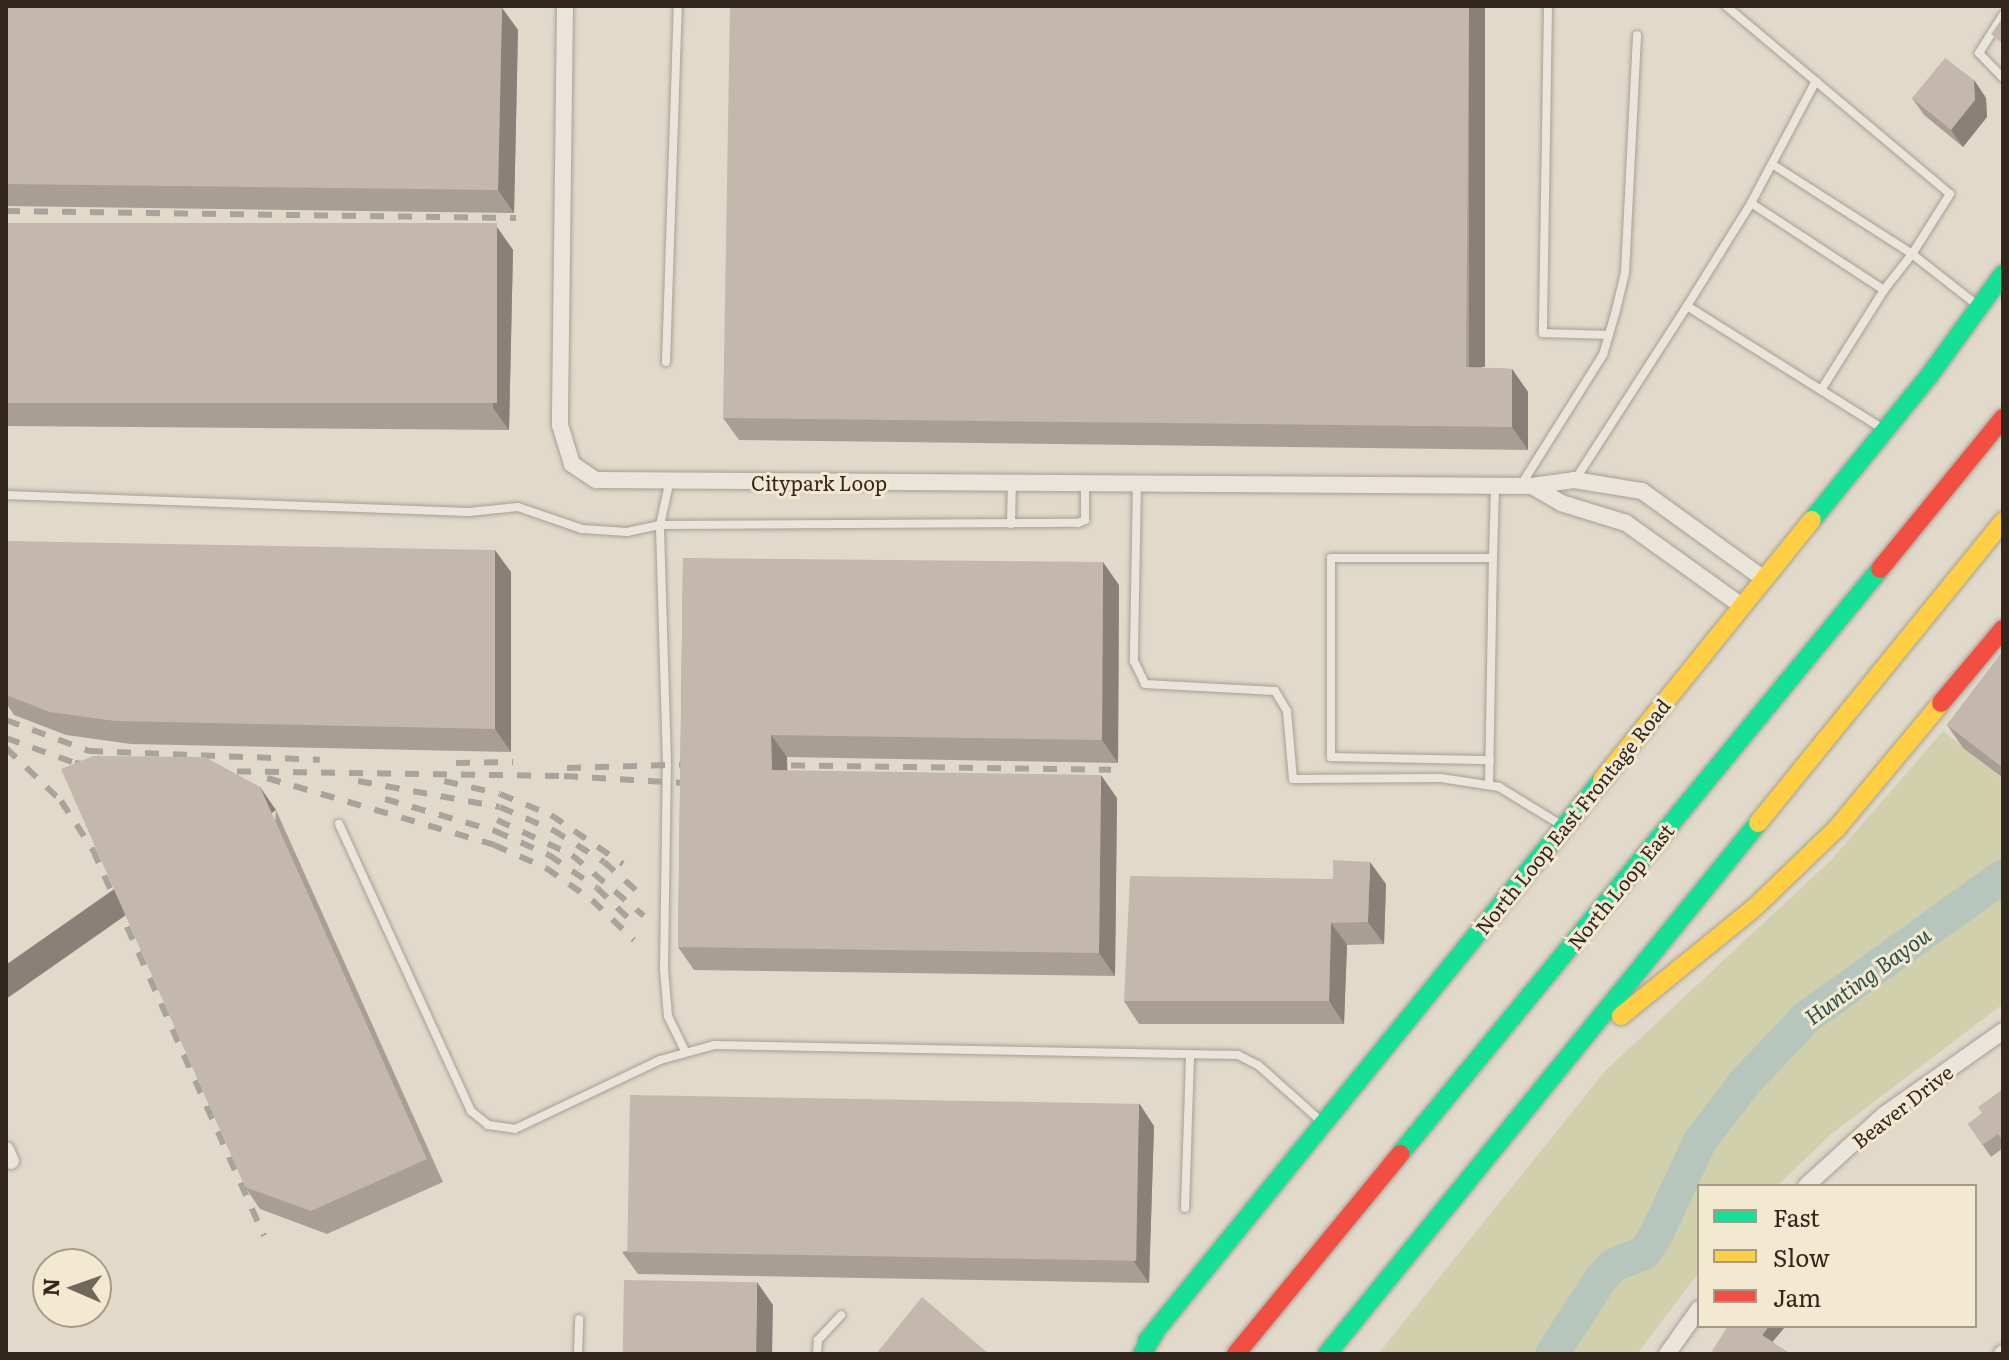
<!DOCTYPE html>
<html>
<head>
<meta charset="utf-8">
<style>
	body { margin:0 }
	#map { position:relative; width:2009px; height:1360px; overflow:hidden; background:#e1dacb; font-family:Literata,serif }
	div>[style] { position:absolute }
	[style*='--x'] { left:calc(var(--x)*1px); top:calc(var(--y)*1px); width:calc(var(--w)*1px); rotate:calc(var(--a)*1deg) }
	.green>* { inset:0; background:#d0d0ad }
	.river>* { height:34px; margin:-17px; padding:0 17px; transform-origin:17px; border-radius:17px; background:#b6c6bc }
	.roads { filter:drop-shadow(0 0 2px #a69f94) drop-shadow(0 0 2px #a69f94) }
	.lane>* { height:8px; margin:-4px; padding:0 4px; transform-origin:4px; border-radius:4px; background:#eae5db }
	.street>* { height:16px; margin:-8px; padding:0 8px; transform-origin:8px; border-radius:8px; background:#eae5db }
	.fast>* { height:18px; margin:-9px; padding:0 9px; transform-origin:9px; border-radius:9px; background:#16e098 }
	.slow>* { height:18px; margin:-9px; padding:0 9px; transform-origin:9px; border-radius:9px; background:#ffcf43 }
	.jam>* { height:18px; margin:-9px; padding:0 9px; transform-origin:9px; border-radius:9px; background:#f24e42 }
	.rail>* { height:6px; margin-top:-3px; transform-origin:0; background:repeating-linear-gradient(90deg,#a8a49c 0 14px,transparent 0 28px) }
	.wall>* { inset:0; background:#a99e94 }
	.shaded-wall>* { inset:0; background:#898178; transform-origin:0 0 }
	.building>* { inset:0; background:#c4b8ac; transform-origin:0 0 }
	span { translate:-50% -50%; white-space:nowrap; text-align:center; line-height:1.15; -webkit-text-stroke:6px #f3e8d0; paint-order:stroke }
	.street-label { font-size:20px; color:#33271d }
	.water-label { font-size:22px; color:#2d524f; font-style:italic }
	.frame { position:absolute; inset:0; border:8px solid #33271d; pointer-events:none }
	.legend { position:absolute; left:1697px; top:1184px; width:280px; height:144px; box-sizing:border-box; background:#f3e8d0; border:2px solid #a69b88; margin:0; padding:10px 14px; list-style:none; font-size:24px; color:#33271d }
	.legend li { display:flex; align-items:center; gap:16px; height:40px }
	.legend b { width:40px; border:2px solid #a69b88 }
	.north { position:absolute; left:32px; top:1248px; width:80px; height:80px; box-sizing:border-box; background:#f3e8d0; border:2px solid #a69b88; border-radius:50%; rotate:272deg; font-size:22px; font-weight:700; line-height:32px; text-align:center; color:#33271d }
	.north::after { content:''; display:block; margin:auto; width:28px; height:36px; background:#70665a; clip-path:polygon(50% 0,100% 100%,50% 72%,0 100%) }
</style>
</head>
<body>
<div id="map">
	<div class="green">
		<i style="clip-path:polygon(1943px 731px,2003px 779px,2003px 1004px,1830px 1135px,1777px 1186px,1699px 1186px,1699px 1272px,1637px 1354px,1378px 1354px,1605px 1071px,1831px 860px)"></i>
	</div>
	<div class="river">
		<i style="--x:1552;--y:1354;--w:92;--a:-57"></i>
		<i style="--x:1602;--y:1277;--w:17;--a:-45"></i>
		<i style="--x:1614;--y:1265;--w:32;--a:-22"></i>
		<i style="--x:1644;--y:1253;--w:22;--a:-56"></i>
		<i style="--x:1656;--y:1235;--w:104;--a:-64.9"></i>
		<i style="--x:1700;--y:1141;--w:76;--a:-52.5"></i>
		<i style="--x:1746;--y:1081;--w:88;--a:-46.4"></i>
		<i style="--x:1807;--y:1017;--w:241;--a:-35.7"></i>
	</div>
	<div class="roads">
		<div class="lane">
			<i style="--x:1548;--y:6;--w:327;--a:90.9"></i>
			<i style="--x:1543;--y:333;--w:66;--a:1.7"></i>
			<i style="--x:1726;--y:6;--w:292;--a:40"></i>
			<i style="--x:1950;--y:194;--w:71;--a:122.3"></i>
			<i style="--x:1912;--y:254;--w:83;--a:38.1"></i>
			<i style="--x:2003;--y:15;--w:45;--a:122.3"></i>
			<i style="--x:1979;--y:53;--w:35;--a:46"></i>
			<i style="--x:1772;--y:164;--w:166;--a:32.7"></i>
			<i style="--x:1912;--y:254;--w:46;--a:127.9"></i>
			<i style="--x:1751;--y:203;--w:138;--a:-62"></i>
			<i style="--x:1687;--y:306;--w:121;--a:-58.1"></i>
			<i style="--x:1751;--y:203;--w:159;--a:33.2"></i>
			<i style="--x:1884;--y:290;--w:118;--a:122.2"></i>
			<i style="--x:666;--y:362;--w:356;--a:-88.1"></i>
			<i style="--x:1575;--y:480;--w:207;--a:-57.2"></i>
			<i style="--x:1687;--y:306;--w:231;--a:32.1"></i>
			<i style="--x:1137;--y:481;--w:180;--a:91"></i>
			<i style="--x:1134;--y:661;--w:25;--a:64"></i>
			<i style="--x:1145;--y:684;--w:130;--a:3.1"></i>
			<i style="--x:1275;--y:691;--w:23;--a:59"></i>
			<i style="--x:1287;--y:711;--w:68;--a:85"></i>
			<i style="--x:1293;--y:779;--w:148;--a:-0.4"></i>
			<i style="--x:1441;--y:778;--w:59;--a:8.8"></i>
			<i style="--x:1499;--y:787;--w:75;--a:31.4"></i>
			<i style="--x:1521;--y:485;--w:154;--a:-57.8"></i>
			<i style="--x:1603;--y:355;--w:43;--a:-73.7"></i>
			<i style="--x:1615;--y:314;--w:42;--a:-76.3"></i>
			<i style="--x:1625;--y:273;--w:238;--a:-87.1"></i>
			<i style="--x:6;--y:495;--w:463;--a:2.1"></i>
			<i style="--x:469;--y:512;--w:49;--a:-5.8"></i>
			<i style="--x:518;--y:507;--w:68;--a:19"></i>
			<i style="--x:582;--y:529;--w:45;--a:3.8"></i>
			<i style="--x:627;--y:532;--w:34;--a:-12"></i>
			<i style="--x:660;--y:525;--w:42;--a:-77.6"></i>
			<i style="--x:1011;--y:524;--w:43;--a:-88.7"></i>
			<i style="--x:1493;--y:558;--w:72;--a:-88.4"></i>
			<i style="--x:1489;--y:785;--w:227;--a:-89"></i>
			<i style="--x:1493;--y:558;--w:162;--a:180"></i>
			<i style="--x:1331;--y:558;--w:199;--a:90"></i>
			<i style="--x:1331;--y:757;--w:159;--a:1.1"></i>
			<i style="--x:339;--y:824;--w:316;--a:65.3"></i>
			<i style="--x:471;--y:1111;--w:22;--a:39"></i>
			<i style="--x:488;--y:1125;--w:27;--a:8"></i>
			<i style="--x:515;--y:1129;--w:161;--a:-25.4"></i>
			<i style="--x:660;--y:1060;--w:56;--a:-15.5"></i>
			<i style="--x:714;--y:1045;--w:524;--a:1.09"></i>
			<i style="--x:1238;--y:1055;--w:22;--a:27"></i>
			<i style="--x:1258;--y:1065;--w:86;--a:41.7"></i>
			<i style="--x:685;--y:1051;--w:39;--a:-116"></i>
			<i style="--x:668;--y:1016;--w:47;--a:-94.9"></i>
			<i style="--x:664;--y:969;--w:205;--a:-89.2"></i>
			<i style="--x:667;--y:764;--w:239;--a:-91.7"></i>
			<i style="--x:660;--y:525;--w:418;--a:-0.3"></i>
			<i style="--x:1078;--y:523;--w:8;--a:-23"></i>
			<i style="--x:1085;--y:520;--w:39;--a:-90"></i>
			<i style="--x:1185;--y:1208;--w:154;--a:-88.1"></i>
			<i style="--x:578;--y:1354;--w:35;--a:-88"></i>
			<i style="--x:817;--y:1354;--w:14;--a:-86"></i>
			<i style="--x:818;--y:1340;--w:34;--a:-47"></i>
		</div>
		<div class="street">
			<i style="--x:565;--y:6;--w:419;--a:90.7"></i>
			<i style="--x:560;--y:425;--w:41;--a:72.9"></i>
			<i style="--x:572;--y:464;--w:29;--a:34"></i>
			<i style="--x:596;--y:480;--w:936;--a:0.37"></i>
			<i style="--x:1532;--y:486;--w:42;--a:-8.1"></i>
			<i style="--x:1574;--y:480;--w:69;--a:9.2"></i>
			<i style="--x:1642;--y:491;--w:150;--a:35.8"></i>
			<i style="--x:1532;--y:486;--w:34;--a:30"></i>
			<i style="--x:1561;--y:503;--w:68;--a:17.1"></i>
			<i style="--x:1626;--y:523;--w:143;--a:35.6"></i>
			<i style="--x:6;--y:1150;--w:12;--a:66"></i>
			<i style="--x:1806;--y:1186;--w:105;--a:-42.3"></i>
			<i style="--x:1884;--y:1115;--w:146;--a:-35.2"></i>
			<i style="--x:1667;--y:1354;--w:55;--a:-54.6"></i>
			<i style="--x:2002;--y:1354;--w:1;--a:-45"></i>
		</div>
		<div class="fast">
			<i style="--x:1812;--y:520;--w:186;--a:-50.9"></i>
			<i style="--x:1929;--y:376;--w:126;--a:-54"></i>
			<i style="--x:1400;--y:1154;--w:757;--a:-50.63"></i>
			<i style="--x:1147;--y:1341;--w:722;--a:-50.96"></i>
			<i style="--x:1142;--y:1354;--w:29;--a:-59"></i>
			<i style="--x:1327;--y:1354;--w:684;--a:-50.93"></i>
		</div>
		<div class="slow">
			<i style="--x:1602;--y:780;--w:334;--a:-51.1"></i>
			<i style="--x:1758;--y:823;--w:389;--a:-50.9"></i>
			<i style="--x:1621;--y:1016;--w:171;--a:-39.1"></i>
			<i style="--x:1754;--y:908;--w:115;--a:-43.9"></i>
			<i style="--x:1837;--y:828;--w:163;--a:-50.2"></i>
		</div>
		<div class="jam">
			<i style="--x:1880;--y:569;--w:195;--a:-50.8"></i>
			<i style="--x:1941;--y:703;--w:97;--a:-50"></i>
			<i style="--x:1236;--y:1354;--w:259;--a:-50.6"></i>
		</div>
	</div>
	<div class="rail">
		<i style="--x:6;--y:211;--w:510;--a:0.79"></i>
		<i style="--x:6;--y:720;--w:89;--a:20.5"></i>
		<i style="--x:89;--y:751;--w:231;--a:2.2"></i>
		<i style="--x:6;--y:738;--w:73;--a:19.9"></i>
		<i style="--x:75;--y:763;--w:22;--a:8"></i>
		<i style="--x:6;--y:748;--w:76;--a:43.9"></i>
		<i style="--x:61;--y:801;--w:59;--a:56.9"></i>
		<i style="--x:93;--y:850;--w:422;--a:66.1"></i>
		<i style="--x:456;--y:763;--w:57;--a:-1"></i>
		<i style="--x:763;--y:765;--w:348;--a:0.8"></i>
		<i style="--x:567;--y:768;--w:136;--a:-1.7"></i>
		<i style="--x:209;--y:771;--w:355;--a:0.8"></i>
		<i style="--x:564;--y:776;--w:137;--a:3.3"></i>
		<i style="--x:267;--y:778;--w:237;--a:16.4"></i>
		<i style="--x:494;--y:845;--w:57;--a:23.9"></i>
		<i style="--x:546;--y:868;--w:56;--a:34.8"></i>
		<i style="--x:592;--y:900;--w:58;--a:43.6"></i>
		<i style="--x:358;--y:781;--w:144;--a:10.4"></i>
		<i style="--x:500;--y:807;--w:58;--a:23.5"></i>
		<i style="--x:553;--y:830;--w:60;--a:32.1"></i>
		<i style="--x:604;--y:862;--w:53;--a:41.2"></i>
		<i style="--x:444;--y:781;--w:57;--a:13.1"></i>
		<i style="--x:500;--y:794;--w:55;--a:22.4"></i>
		<i style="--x:551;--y:815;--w:87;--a:34.2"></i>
		<i style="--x:385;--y:799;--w:115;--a:16.2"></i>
		<i style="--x:495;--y:831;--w:59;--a:24"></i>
		<i style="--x:549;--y:855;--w:58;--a:34.5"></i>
		<i style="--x:597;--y:888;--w:47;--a:44.1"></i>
		<i style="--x:497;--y:820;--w:83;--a:25"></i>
		<i style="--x:572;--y:855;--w:94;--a:40.3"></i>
	</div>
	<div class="wall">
		<i style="clip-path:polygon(6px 6px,502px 8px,518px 30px,514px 213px,6px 206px)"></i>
		<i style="clip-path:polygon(1485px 6px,1482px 368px,1512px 369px,1528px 392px,1528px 450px,739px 440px,723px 418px)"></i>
		<i style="clip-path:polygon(1974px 80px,1986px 98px,1987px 117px,1963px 147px,1924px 115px,1912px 98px)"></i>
		<i style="clip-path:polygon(6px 223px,497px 227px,513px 250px,509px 430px,6px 426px)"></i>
		<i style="clip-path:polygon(6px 541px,511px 572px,511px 752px,131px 744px,66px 735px,14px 715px,6px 703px)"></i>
		<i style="clip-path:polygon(683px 558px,1119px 585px,1118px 763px,787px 757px,787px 771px,1117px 798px,1115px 976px,694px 970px,678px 947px)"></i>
		<i style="clip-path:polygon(2003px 651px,2003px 778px,1963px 748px,1947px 725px)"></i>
		<i style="clip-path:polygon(276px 810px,443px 1182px,327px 1234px,260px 1209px,245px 1187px)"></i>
		<i style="clip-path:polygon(1386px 884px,1384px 944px,1347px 945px,1344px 1024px,1139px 1024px,1124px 1001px)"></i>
		<i style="clip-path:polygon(2003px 1089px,2003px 1148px,1991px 1157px,1968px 1124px,1982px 1114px)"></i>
		<i style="clip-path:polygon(1154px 1126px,1149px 1283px,638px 1274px,622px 1252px)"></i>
	</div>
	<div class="shaded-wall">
		<i style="left:1469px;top:6px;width:16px;height:361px"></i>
		<i style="clip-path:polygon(502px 8px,518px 30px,514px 213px,498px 190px)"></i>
		<i style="clip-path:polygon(1974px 80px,1986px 98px,1987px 117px,1963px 147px,1951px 130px)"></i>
		<i style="clip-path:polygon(497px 227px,513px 250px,509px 430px,493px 408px)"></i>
		<i style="clip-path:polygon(1512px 369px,1528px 392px,1528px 450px,1512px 427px)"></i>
		<i style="clip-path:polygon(495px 550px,511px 572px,511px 752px,495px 729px)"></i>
		<i style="clip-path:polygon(1103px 562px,1119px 585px,1118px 763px,1102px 740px)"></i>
		<i style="clip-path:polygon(771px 735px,787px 757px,788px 793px,772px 770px)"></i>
		<i style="clip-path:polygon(1101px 775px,1117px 798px,1115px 976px,1099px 953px)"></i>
		<i style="left:260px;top:787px;width:28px;height:408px;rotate:55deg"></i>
		<i style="clip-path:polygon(1370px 862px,1386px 884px,1384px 944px,1368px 922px)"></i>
		<i style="clip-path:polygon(1331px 923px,1347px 945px,1344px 1024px,1329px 1001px)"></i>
		<i style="clip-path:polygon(1139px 1103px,1154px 1126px,1149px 1283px,1133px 1260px)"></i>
		<i style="clip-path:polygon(757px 1282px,773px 1305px,772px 1354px,756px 1354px)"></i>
		<i style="clip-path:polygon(1769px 1326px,1786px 1326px,1769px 1346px,1762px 1335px)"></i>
	</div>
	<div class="building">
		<i style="clip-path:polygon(6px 6px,329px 6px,502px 8px,498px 190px,6px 184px)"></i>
		<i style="clip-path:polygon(730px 6px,1469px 6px,1466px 367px,1512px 369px,1512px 427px,723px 418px)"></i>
		<i style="clip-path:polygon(2001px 20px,2003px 21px,2003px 44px,1991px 34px)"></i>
		<i style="clip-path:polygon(1945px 58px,1974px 80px,1975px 100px,1951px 130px,1912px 98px)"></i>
		<i style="left:6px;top:223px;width:491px;height:180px"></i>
		<i style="clip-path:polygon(6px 541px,495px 550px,495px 729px,115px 721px,50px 712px,6px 695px)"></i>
		<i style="clip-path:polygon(683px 558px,1103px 562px,1102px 740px,771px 735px,772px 770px,1101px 775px,1099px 953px,678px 947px)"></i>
		<i style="clip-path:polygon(2003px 651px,2003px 768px,1947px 725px)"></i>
		<i style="clip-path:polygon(93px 756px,205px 757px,260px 787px,427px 1159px,311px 1211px,245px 1187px,61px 769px)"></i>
		<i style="clip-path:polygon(1333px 860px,1370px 862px,1368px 922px,1331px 923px,1329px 1001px,1124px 1001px,1130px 876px,1333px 879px)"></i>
		<i style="clip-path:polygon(2003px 1089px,2003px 1141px,1998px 1134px,1983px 1145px,1968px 1124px,1982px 1113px,1978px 1107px)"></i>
		<i style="left:630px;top:1095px;width:509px;height:157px;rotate:1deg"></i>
		<i style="left:624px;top:1280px;width:133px;height:74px;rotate:1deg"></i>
		<i style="clip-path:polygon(922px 1297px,989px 1354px,876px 1354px)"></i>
		<i style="clip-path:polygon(1728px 1326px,1769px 1326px,1762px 1335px,1791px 1354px,1717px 1354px,1712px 1351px)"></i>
	</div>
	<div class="street-label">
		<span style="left:819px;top:482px">Citypark Loop</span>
		<span style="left:1572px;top:816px;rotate:-51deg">North Loop East Frontage Road</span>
		<span style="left:1620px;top:886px;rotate:-51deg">North Loop East</span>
		<span style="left:1902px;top:1106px;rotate:-38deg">Beaver Drive</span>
	</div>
	<div class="water-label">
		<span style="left:1867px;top:975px;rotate:-36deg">Hunting Bayou</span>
	</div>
	<div class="frame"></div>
	<ul class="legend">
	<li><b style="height:10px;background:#16e098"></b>Fast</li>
	<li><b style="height:10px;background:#ffcf43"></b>Slow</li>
	<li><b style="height:10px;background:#f24e42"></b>Jam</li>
	</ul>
	<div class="north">N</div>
</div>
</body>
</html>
